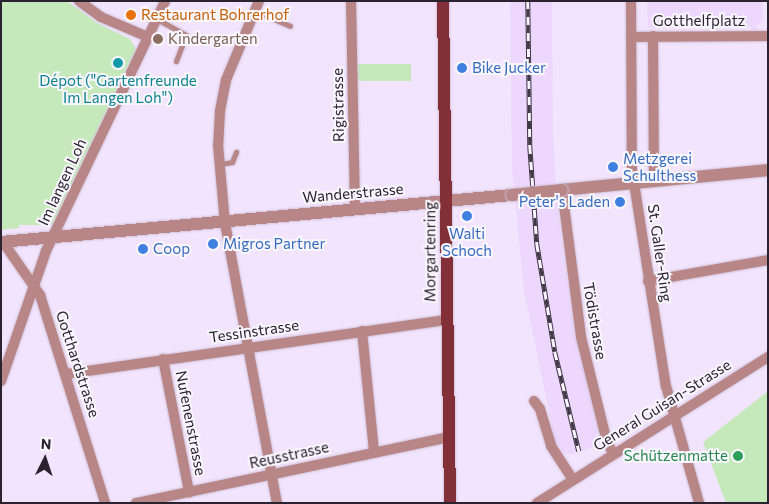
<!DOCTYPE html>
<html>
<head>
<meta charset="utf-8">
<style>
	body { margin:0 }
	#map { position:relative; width:769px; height:504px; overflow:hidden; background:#f3e4fd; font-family:Commissioner,sans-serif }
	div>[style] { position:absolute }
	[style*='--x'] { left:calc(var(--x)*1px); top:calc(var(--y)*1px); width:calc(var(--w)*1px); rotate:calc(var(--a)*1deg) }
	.built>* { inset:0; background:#edd7fc }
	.green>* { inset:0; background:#c6e9bc; transform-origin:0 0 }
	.roads { filter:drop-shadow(0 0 1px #cfc1d8) drop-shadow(0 0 1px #cfc1d8) }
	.service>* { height:5px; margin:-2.5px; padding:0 2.5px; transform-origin:2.5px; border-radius:2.5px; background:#b88687 }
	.minor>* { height:10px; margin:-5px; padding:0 5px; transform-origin:5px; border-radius:5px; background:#b88687 }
	.tertiary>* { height:12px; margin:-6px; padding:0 6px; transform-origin:6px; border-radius:6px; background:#b88687 }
	.primary>* { height:12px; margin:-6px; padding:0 6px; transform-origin:6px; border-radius:6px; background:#832f37 }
	.rail>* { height:4.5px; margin-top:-2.25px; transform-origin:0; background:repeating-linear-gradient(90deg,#faf6fd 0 8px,#3f3845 0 16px); box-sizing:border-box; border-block:1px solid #3f3845 }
	.bridges { filter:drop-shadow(0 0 1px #cfc1d8) drop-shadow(0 0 1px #cfc1d8) }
	.tertiary-bridge>* { height:12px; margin:-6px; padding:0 6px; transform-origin:6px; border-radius:6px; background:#b88687 }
	.dots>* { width:14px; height:14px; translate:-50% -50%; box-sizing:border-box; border:2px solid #faf6fd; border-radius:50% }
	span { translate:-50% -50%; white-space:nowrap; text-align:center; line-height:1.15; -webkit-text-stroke:4px #faf6fd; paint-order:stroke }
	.food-label { font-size:15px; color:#c56008 }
	.left { translate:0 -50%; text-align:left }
	.street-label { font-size:15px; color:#2a232f }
	.education-label { font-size:15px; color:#785e54 }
	.shop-label { font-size:15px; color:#366cbe }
	.right { translate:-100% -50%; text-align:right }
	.culture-label { font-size:15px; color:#0d838f }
	.leisure-label { font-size:15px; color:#27864d }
	.frame { position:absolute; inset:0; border:2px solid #2a232f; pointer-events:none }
	.north { position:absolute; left:20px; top:434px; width:50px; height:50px; -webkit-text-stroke:4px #faf6fd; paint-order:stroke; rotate:4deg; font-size:14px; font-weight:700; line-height:20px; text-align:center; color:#2a232f }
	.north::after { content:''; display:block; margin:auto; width:18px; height:22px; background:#2a232f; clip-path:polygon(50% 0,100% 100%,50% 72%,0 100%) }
</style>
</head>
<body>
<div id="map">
	<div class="built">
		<i style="clip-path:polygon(510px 1px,552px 1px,553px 131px,557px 207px,572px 314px,599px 430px,592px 448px,571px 454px,564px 453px,555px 441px,524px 291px,512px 168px)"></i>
		<i style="clip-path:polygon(647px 1px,763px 1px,763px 20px,757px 25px,757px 33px,752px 32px,751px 27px,648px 27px)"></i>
	</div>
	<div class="green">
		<i style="clip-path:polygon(1px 1px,67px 1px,97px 23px,130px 39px,136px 49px,52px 225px,19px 225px,19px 228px,1px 230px)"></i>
		<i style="left:411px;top:64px;width:17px;height:54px;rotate:90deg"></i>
		<i style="clip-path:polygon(768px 391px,768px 503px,726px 503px,703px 442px)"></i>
	</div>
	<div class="roads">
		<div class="service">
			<i style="--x:255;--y:11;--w:38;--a:23"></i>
			<i style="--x:157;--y:19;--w:33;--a:29"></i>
			<i style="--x:186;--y:35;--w:28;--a:111"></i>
			<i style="--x:220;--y:164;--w:12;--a:-9"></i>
			<i style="--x:232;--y:162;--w:11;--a:-68"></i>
		</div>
		<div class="minor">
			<i style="--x:79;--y:1;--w:27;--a:36"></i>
			<i style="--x:101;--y:17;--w:51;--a:23.1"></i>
			<i style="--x:259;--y:1;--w:86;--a:112.7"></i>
			<i style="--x:226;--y:80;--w:32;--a:101"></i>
			<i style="--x:220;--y:111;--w:34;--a:93"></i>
			<i style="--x:218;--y:145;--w:78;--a:84.9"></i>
			<i style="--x:225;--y:223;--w:285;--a:79.5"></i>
			<i style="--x:351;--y:1;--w:207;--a:88.9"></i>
			<i style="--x:631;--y:1;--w:169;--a:89.7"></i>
			<i style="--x:632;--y:170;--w:219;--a:81.1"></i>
			<i style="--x:666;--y:386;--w:122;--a:74.2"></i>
			<i style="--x:653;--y:36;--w:145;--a:89.6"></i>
			<i style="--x:631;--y:37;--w:137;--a:-0.4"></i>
			<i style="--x:562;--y:190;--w:148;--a:82.6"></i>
			<i style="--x:581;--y:337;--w:108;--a:76.1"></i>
			<i style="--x:607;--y:442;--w:13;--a:61"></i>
			<i style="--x:3;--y:242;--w:65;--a:55.1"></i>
			<i style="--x:40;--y:295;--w:218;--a:72.6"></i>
			<i style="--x:648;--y:281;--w:122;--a:-9.9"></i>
			<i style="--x:362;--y:331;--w:122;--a:84.3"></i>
			<i style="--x:163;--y:359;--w:136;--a:78.9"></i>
			<i style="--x:66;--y:374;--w:384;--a:-8.1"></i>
			<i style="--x:1;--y:381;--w:138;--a:-70.9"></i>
			<i style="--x:46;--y:251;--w:277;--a:-64.5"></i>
			<i style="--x:534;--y:401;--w:10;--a:53"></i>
			<i style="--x:540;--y:409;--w:39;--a:73"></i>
			<i style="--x:551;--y:446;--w:40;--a:57.1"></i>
			<i style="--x:136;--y:503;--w:320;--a:-11.9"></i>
			<i style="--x:537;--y:503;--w:273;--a:-32.3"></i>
		</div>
		<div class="tertiary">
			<i style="--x:562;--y:190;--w:207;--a:-5.5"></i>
			<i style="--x:1;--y:242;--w:513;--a:-5.26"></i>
		</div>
		<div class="primary">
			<i style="--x:443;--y:1;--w:502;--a:89.2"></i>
		</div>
	</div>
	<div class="rail">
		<i style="--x:528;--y:1;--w:145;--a:89.2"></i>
		<i style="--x:530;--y:146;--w:98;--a:85.9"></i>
		<i style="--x:537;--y:244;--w:109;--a:80.5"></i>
		<i style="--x:555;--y:352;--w:102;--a:76.4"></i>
	</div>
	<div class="bridges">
		<div class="tertiary-bridge">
			<i style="--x:512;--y:195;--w:50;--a:-5.7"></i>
		</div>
	</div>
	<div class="dots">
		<i style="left:131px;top:15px;background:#e8710a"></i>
		<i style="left:158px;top:39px;background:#8d6e63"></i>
		<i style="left:118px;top:63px;background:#0f9aa8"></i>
		<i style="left:462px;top:68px;background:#3f7fe0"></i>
		<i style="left:613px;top:167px;background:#3f7fe0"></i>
		<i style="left:620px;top:202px;background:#3f7fe0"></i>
		<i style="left:467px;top:216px;background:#3f7fe0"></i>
		<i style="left:213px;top:244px;background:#3f7fe0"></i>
		<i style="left:143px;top:249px;background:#3f7fe0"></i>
		<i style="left:738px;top:456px;background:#2e9e5b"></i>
	</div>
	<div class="food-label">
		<span class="left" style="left:141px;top:15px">Restaurant Bohrerhof</span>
	</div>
	<div class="street-label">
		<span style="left:699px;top:21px">Gotthelfplatz</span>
		<span style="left:338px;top:105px;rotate:-91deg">Rigistrasse</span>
		<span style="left:62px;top:182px;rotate:-65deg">Im langen Loh</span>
		<span style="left:353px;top:193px;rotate:-5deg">Wanderstrasse</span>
		<span style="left:430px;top:252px;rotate:-90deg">Morgartenring</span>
		<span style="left:660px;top:253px;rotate:82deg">St. Galler-Ring</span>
		<span style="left:595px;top:321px;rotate:80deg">Tödistrasse</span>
		<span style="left:254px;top:331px;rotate:-8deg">Tessinstrasse</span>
		<span style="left:78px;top:364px;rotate:72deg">Gotthardstrasse</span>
		<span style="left:662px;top:405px;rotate:-32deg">General Guisan-Strasse</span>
		<span style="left:191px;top:423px;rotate:79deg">Nufenenstrasse</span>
		<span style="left:289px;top:455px;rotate:-12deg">Reusstrasse</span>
	</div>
	<div class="education-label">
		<span class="left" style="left:168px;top:39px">Kindergarten</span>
	</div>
	<div class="shop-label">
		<span class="left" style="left:472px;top:68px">Bike Jucker</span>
		<span class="left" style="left:623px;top:167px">Metzgerei<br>Schulthess</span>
		<span class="right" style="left:610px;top:202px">Peter's Laden</span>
		<span style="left:467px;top:242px">Walti<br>Schoch</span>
		<span class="left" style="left:223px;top:244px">Migros Partner</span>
		<span class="left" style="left:153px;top:249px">Coop</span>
	</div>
	<div class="culture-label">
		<span style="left:118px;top:89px">Dépot ("Gartenfreunde<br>Im Langen Loh")</span>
	</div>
	<div class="leisure-label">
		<span class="right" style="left:728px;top:456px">Schützenmatte</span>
	</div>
	<div class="frame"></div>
	<div class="north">N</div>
</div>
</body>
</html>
